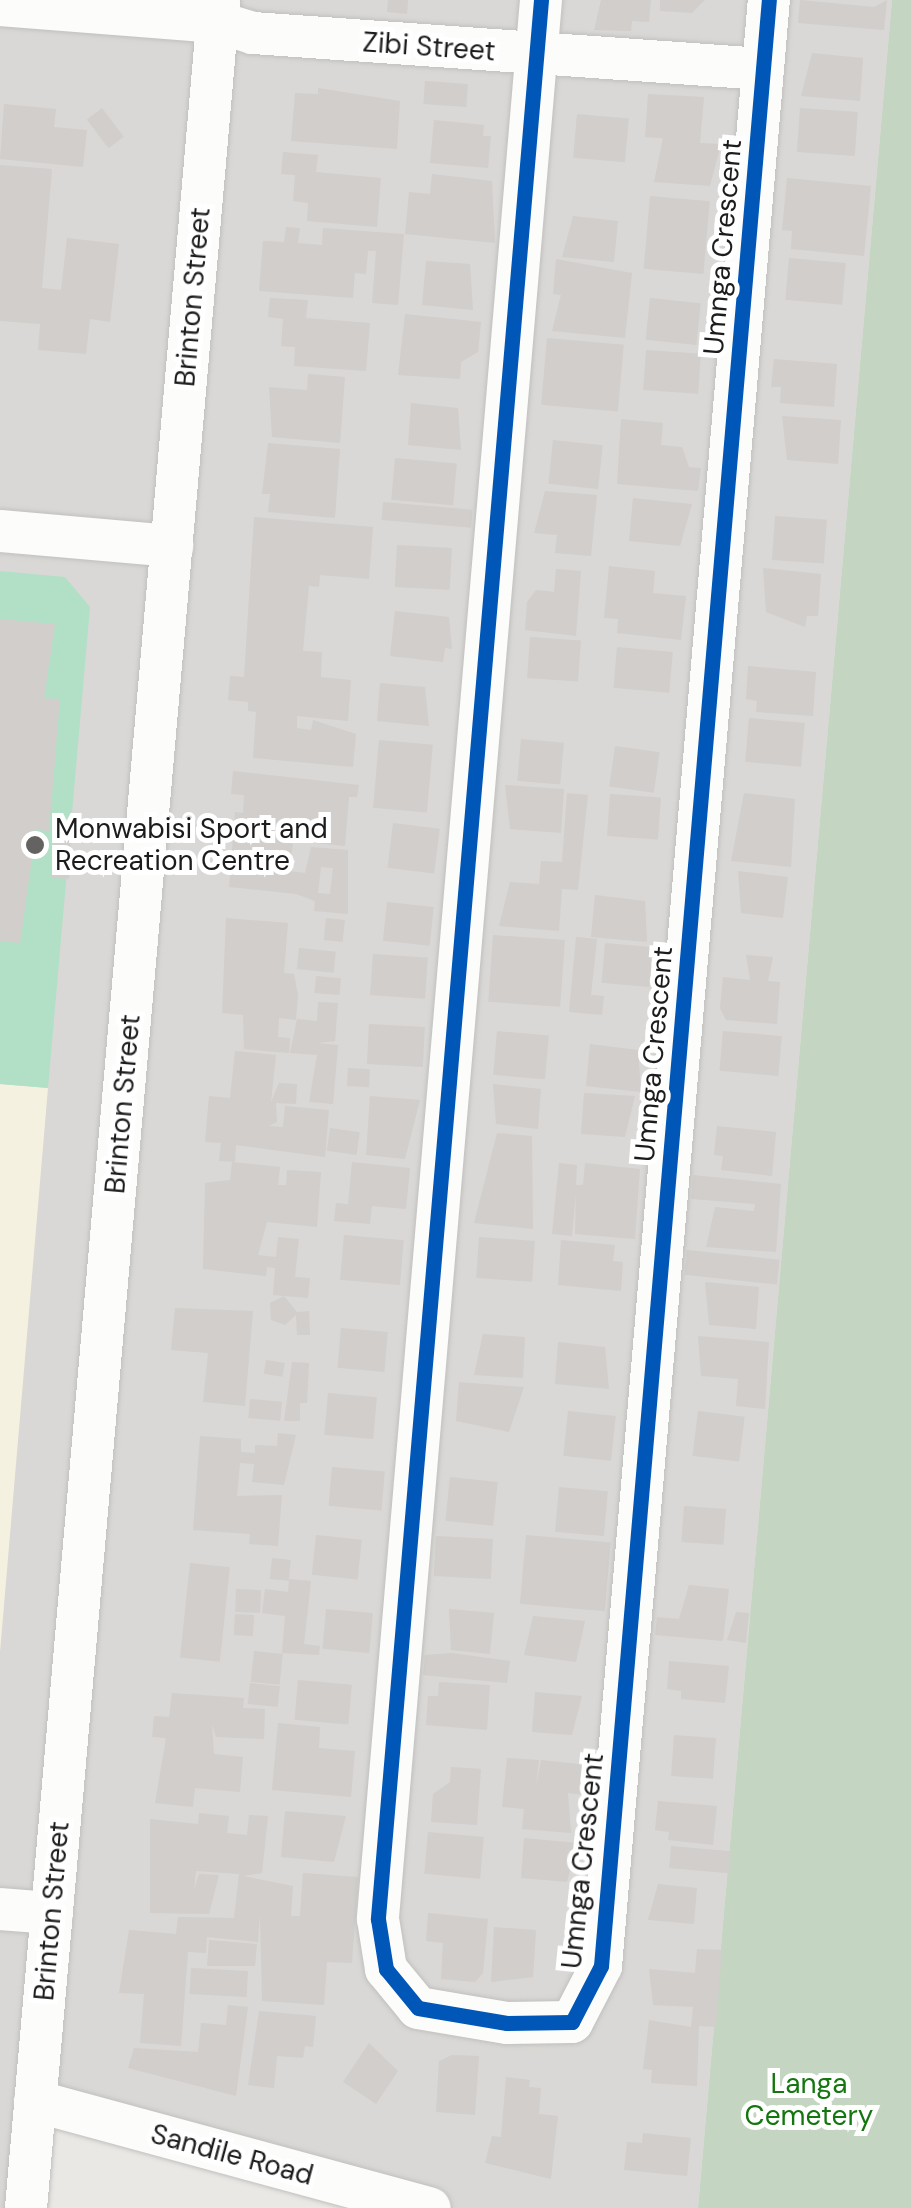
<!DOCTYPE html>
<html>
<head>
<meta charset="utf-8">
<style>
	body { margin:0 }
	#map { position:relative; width:911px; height:2208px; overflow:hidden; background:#eae8e5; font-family:"DM Sans",sans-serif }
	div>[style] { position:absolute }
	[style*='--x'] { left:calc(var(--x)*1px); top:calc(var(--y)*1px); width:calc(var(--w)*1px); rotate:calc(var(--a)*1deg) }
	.residential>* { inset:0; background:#d9d8d6 }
	.education>* { inset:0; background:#f5f1e0 }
	.cemetery>* { inset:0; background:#c4d5c2 }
	.pitch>* { inset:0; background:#b1e0c6 }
	.building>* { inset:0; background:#d1cecc; transform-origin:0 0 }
	.roads { filter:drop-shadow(0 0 2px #c1c0bf) drop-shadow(0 0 2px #c1c0bf) }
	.minor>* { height:42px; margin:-21px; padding:0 21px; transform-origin:21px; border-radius:21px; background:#fcfcfb }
	.cycleway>* { height:15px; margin:-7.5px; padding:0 7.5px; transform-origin:7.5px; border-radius:7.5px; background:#0057b8 }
	.dots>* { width:28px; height:28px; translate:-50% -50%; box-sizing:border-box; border:5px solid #fff; border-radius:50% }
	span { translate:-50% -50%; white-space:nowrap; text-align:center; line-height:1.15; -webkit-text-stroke:10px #fff; paint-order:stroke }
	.street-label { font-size:28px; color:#1c1c1c }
	.poi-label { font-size:28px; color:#1c1c1c }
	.left { translate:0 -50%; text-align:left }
	.park-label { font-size:28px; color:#14760f }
</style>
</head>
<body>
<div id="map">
	<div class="residential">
		<i style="clip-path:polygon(0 0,892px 0,698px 2208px,430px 2208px,36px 2102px,26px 2208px,0 2208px)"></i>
	</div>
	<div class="education">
		<i style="clip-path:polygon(0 1084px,48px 1088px,0 1652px)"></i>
	</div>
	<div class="cemetery">
		<i style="clip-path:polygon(892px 0,911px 0,911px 2208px,698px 2208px)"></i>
	</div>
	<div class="pitch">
		<i style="clip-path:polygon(0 571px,65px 577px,90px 607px,48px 1088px,0 1084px)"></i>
	</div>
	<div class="building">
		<i style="clip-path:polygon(388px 0,408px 0,407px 14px,387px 12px)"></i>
		<i style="clip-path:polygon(601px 0,651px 0,649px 22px,632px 21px,631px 31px,594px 30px)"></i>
		<i style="clip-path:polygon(660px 0,705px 0,692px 13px,660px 11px)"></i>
		<i style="clip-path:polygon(800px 0,874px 7px,887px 0,884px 30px,798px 23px)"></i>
		<i style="clip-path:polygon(812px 53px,863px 58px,860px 101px,801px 96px)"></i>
		<i style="left:425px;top:81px;width:43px;height:23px;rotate:4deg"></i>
		<i style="clip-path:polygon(318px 88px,400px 101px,397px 149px,291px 141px,295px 93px,318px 94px)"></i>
		<i style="clip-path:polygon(648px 94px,704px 97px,700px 143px,721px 144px,710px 186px,654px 182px,663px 138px,645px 137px)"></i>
		<i style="clip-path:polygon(4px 104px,56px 109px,54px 127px,87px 130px,83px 167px,0 159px)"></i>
		<i style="left:102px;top:108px;width:36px;height:19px;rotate:53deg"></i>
		<i style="left:800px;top:108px;width:58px;height:44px;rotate:4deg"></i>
		<i style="left:577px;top:114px;width:52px;height:44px;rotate:5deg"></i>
		<i style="clip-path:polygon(434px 120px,484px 125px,483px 136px,491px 136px,488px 168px,430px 163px)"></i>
		<i style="clip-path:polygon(283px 152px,318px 155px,316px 172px,381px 178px,377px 227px,307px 221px,308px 203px,293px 201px,295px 175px,281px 174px)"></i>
		<i style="clip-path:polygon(0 165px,52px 169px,42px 288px,61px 290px,67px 238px,119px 244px,110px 322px,90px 319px,86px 354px,38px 350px,40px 324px,0 321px)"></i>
		<i style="clip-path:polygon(432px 174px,492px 181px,495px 243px,405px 234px,409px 192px,430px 194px)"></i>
		<i style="clip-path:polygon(787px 178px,871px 186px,864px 256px,791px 249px,792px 231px,782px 230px)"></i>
		<i style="left:650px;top:196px;width:60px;height:73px;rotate:5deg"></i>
		<i style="clip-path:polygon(573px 216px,618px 221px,614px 262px,562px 257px)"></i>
		<i style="clip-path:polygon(286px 227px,300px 228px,298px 243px,322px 245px,323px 228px,404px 234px,398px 305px,372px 303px,376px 251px,368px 251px,366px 274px,355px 273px,353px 298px,259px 291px,263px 241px,284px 242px)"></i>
		<i style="left:789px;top:258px;width:57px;height:42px;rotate:5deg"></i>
		<i style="clip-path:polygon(556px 259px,632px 273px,625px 338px,552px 331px,561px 295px,553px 294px)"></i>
		<i style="clip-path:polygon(426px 261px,470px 264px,473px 310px,422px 305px)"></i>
		<i style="clip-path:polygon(270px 298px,308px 300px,306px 318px,370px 323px,366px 371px,294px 366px,295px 347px,281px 346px,283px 319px,268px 317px)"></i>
		<i style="left:650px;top:298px;width:51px;height:42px;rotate:6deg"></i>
		<i style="clip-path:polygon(405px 314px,481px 322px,478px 352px,461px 362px,460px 379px,398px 375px)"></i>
		<i style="left:547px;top:338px;width:77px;height:67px;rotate:5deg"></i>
		<i style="left:646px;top:350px;width:55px;height:40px;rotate:4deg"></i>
		<i style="clip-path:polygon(774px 359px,837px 364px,834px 407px,780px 403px,781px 387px,771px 387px)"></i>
		<i style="clip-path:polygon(308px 374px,345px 377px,340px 443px,272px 437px,269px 387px,307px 390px)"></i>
		<i style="clip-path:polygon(411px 403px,458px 408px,461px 450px,408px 445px)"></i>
		<i style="clip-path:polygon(782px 416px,841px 420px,838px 464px,787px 460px)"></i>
		<i style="clip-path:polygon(621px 419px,663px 423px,661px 445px,682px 447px,689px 467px,701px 468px,698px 491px,617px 484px)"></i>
		<i style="left:553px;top:440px;width:50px;height:44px;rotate:6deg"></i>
		<i style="clip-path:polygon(268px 443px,340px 449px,335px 518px,268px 512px,270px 494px,262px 494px)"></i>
		<i style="left:395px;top:458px;width:62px;height:42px;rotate:5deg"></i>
		<i style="clip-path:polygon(545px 491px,597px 495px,591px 556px,555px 553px,557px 535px,534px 533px)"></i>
		<i style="clip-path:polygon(633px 498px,692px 504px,680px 546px,629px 541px)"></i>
		<i style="left:383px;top:502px;width:90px;height:18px;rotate:5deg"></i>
		<i style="left:775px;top:516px;width:52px;height:44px;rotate:4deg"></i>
		<i style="clip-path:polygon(254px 517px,373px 527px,369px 579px,320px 575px,319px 587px,309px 586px,303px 651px,322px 652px,321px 677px,351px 680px,348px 721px,297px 716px,297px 728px,311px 730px,313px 720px,356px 734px,353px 767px,253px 758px,256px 712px,248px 711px,248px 702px,228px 700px,230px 676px,244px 677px)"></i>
		<i style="left:397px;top:545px;width:55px;height:42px;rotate:3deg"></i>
		<i style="clip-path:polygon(609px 566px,655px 571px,653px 593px,686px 596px,681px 640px,617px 633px,618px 619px,604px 618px)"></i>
		<i style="clip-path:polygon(763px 568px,821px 574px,818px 616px,807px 616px,805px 627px,766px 612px)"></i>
		<i style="clip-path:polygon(556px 569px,581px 571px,576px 636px,525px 630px,527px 602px,536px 590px,554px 592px)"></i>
		<i style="clip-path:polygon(395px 611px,449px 617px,452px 649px,445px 648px,443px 662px,390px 656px)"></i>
		<i style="clip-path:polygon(0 619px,55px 624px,44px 698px,60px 699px,49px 831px,36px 830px,20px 943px,0 941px)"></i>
		<i style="left:530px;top:637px;width:51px;height:41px;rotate:4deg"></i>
		<i style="left:617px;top:647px;width:56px;height:41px;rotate:5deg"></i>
		<i style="clip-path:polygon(748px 666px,816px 672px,813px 716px,756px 712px,757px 701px,746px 699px)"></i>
		<i style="clip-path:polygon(380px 683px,425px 687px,429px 726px,377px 721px)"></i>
		<i style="left:749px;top:718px;width:56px;height:44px;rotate:5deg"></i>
		<i style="left:521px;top:739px;width:43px;height:42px;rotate:5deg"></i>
		<i style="left:379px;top:740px;width:54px;height:68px;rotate:5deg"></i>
		<i style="left:615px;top:746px;width:45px;height:41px;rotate:8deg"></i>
		<i style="clip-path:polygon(evenodd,233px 771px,359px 785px,357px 797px,349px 797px,345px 846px,285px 840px,293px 844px,289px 871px,305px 873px,311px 847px,348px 850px,348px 914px,314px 911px,315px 901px,296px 894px,229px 887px,235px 812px,243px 813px,244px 795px,231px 794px,233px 771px,321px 867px,333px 868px,330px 894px,318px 893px,321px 867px)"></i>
		<i style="clip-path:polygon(505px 785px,564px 789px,561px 833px,510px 829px)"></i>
		<i style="clip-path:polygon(567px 793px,588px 795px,578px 890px,562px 889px,559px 931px,499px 926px,510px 882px,539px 884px,541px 861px,562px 862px)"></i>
		<i style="clip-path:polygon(744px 793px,795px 799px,791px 867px,731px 861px)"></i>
		<i style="left:610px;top:794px;width:51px;height:42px;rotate:4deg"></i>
		<i style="left:54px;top:820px;width:18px;height:58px;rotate:3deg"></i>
		<i style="left:393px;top:823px;width:47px;height:45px;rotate:7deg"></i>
		<i style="clip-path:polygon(738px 871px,788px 877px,783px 918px,741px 913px)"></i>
		<i style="clip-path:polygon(595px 895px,645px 901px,647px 942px,591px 937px)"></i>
		<i style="left:387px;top:902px;width:47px;height:39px;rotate:6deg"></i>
		<i style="clip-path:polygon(226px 918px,288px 923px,284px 973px,294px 974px,298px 995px,296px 1020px,279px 1018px,278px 1037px,290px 1038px,289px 1053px,244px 1049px,243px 1015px,222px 1013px)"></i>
		<i style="left:326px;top:918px;width:19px;height:22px;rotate:6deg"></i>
		<i style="left:493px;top:935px;width:72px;height:67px;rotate:4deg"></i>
		<i style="clip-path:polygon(576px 937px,597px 939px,591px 995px,604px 996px,602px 1015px,569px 1012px)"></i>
		<i style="left:605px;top:943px;width:48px;height:40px;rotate:5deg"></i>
		<i style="left:299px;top:948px;width:37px;height:21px;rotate:6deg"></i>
		<i style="left:373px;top:954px;width:55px;height:41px;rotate:4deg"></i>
		<i style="clip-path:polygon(746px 955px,773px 957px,768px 981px,780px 982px,777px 1024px,726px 1020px,720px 1008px,723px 977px,750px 980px)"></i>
		<i style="left:316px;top:976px;width:25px;height:17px;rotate:5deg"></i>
		<i style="clip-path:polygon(318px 1002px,338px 1003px,335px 1041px,317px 1043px,338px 1045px,333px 1104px,309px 1102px,317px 1055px,290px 1053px,297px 1019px,317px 1021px)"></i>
		<i style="left:369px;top:1024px;width:56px;height:40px;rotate:3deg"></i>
		<i style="left:497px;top:1031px;width:52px;height:44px;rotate:5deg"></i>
		<i style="left:723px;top:1031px;width:59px;height:40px;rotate:5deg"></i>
		<i style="clip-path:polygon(590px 1044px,638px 1050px,641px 1092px,586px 1086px)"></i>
		<i style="clip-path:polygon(235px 1051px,276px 1055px,271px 1102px,279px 1083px,297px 1084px,296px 1104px,276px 1103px,277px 1122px,269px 1126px,283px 1127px,285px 1106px,329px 1110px,325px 1157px,236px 1145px,235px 1162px,219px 1161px,221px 1143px,205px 1142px,209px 1096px,230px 1098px)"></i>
		<i style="left:348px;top:1068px;width:22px;height:18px;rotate:3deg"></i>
		<i style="clip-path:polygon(493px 1084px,541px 1089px,538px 1129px,496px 1124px)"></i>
		<i style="clip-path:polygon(584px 1093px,635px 1096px,625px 1137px,581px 1134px)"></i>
		<i style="clip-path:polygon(370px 1096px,420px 1100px,405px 1159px,366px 1155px)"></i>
		<i style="clip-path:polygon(717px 1126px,776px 1132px,772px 1176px,721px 1170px,723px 1156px,714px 1155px)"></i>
		<i style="left:330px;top:1128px;width:30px;height:23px;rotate:8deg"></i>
		<i style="clip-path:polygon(497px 1133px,532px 1136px,533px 1229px,474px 1223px)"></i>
		<i style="clip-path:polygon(232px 1162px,280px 1167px,278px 1185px,286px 1185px,287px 1170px,321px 1172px,317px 1227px,267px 1222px,258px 1255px,276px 1257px,278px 1237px,299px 1239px,295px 1277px,310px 1278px,308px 1298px,273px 1295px,275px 1268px,267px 1267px,266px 1276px,203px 1269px,205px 1183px,230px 1180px)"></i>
		<i style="clip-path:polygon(352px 1162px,410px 1168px,406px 1209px,372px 1206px,370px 1224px,334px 1221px,336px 1203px,348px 1204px)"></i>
		<i style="clip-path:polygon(559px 1163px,577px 1165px,576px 1185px,583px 1185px,585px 1163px,640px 1169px,635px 1239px,575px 1234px,576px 1192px,572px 1236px,552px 1234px)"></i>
		<i style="clip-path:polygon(693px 1175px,781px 1184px,776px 1252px,706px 1247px,715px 1207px,754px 1211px,755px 1204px,691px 1199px)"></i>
		<i style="left:344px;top:1235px;width:60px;height:45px;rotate:5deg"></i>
		<i style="left:479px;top:1237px;width:56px;height:41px;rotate:4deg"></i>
		<i style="clip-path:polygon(561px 1240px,615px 1245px,613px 1261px,623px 1262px,621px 1291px,558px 1285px)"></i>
		<i style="left:687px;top:1250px;width:93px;height:25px;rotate:6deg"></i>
		<i style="clip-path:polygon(705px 1282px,759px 1287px,756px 1329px,709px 1325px)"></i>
		<i style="clip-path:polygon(284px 1296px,297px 1312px,309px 1311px,310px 1335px,297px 1335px,296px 1315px,285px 1325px,271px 1320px,270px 1303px)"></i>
		<i style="clip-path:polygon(175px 1308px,253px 1311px,245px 1406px,203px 1402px,208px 1353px,171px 1350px)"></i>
		<i style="left:341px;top:1328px;width:47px;height:40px;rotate:5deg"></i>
		<i style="clip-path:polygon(483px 1334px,525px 1337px,523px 1378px,474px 1375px)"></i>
		<i style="clip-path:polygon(698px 1336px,769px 1342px,765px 1409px,736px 1406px,738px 1379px,701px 1376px)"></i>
		<i style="clip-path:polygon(558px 1342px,605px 1347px,609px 1389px,555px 1384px)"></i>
		<i style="left:266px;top:1360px;width:19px;height:14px;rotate:9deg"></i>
		<i style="clip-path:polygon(292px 1362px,309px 1363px,307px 1403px,300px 1403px,300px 1421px,284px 1421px)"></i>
		<i style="clip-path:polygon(459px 1382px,524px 1387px,509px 1432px,456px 1421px)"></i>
		<i style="left:328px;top:1393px;width:49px;height:42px;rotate:5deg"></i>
		<i style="left:250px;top:1399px;width:32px;height:19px;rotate:5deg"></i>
		<i style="left:568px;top:1411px;width:48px;height:45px;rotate:6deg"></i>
		<i style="left:698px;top:1411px;width:47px;height:45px;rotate:7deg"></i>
		<i style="clip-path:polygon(278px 1433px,296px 1435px,284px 1485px,252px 1482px,254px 1464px,240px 1463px,237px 1496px,282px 1495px,278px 1546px,249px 1544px,250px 1534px,193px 1530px,200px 1436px,241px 1439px,241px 1452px,255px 1453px,255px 1445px,277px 1446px)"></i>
		<i style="left:332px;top:1467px;width:53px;height:39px;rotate:5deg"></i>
		<i style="left:450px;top:1477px;width:48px;height:44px;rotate:6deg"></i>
		<i style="left:559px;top:1487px;width:49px;height:45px;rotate:5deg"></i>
		<i style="left:684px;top:1506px;width:42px;height:36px;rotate:4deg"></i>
		<i style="left:316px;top:1535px;width:46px;height:40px;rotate:6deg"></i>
		<i style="left:526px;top:1535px;width:85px;height:69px;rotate:5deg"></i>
		<i style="left:436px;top:1536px;width:57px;height:40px;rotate:3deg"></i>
		<i style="left:272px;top:1558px;width:19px;height:21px;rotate:6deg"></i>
		<i style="left:190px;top:1563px;width:40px;height:95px;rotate:6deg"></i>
		<i style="clip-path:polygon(289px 1579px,311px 1581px,304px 1644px,320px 1646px,319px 1655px,282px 1653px,285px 1616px,262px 1613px,265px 1589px,288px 1592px)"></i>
		<i style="clip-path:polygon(689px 1585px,729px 1589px,723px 1641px,655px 1635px,657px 1617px,679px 1619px)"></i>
		<i style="left:236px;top:1589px;width:25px;height:23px;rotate:2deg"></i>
		<i style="left:326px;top:1609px;width:47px;height:40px;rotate:5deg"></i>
		<i style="clip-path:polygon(449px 1609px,494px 1613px,490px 1654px,451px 1650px)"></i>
		<i style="clip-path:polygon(736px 1612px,749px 1613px,746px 1643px,727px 1640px)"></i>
		<i style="left:235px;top:1614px;width:19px;height:21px;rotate:3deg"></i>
		<i style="clip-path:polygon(533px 1616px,585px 1621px,576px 1662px,524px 1655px)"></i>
		<i style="left:254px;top:1651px;width:29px;height:31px;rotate:6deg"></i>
		<i style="clip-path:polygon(451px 1653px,510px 1661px,507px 1683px,423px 1675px,425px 1655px)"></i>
		<i style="clip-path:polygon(669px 1661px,729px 1666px,725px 1703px,681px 1699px,681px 1691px,667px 1689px)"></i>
		<i style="left:298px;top:1680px;width:54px;height:40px;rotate:5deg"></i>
		<i style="clip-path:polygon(439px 1682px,490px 1685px,487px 1730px,426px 1725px,428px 1696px,438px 1696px)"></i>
		<i style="left:250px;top:1683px;width:30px;height:21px;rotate:6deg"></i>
		<i style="clip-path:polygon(535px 1692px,582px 1696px,572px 1735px,532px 1732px)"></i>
		<i style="clip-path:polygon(172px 1693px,244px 1698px,243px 1708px,265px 1709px,264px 1739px,216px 1737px,212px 1724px,214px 1754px,243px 1757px,240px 1792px,195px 1788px,193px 1807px,155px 1803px,166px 1738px,152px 1737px,154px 1716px,169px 1717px)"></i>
		<i style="clip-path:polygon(278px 1723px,320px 1727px,319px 1748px,355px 1751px,351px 1797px,272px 1790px)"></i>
		<i style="left:674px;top:1735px;width:42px;height:41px;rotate:4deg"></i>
		<i style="clip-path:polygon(507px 1758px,539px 1760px,536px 1787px,541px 1760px,588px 1765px,586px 1795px,568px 1793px,571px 1833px,522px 1829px,524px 1809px,502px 1807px)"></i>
		<i style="clip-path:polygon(451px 1767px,481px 1769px,477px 1825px,431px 1822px,433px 1794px,450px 1782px)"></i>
		<i style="clip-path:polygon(658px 1801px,717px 1806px,713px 1845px,668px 1840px,669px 1832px,655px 1830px)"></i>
		<i style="clip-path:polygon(285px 1811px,346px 1816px,334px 1862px,281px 1857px)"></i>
		<i style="clip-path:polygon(199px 1813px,229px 1816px,227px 1833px,247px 1835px,249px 1815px,268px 1816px,262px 1873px,243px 1876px,293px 1886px,291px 1916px,300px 1916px,303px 1873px,358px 1877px,352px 1963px,327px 1962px,324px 2005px,262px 2001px,260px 1913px,258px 1942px,207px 1937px,206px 1953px,188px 1952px,181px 2046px,140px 2043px,144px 1994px,119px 1993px,129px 1930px,176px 1934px,178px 1917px,234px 1918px,239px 1874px,196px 1871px,194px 1890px,199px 1874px,219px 1875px,209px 1914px,150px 1913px,150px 1819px,198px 1824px)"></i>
		<i style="left:428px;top:1832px;width:56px;height:42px;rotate:5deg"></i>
		<i style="clip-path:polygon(524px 1838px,577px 1843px,567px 1882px,521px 1878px)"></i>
		<i style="left:671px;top:1846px;width:60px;height:22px;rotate:5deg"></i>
		<i style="clip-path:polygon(658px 1884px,697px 1888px,694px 1924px,648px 1920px)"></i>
		<i style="clip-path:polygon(428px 1913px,488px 1919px,483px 1973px,475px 1982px,441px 1979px,443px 1943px,426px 1941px)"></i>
		<i style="clip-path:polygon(494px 1927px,536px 1930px,533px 1977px,491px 1982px)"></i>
		<i style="clip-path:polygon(209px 1940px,257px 1944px,255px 1966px,207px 1966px)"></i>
		<i style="clip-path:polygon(697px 1949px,722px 1950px,716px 2027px,699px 2026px,697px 2086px,651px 2083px,652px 2070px,643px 2069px,649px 2020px,691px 2027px,693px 2007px,653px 2005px,649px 1969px,695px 1973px)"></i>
		<i style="left:191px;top:1968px;width:57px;height:26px;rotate:3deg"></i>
		<i style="clip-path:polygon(228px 2005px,248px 2007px,236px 2096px,128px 2068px,134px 2048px,198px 2052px,201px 2023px,226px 2025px)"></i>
		<i style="clip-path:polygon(259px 2011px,316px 2016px,313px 2047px,305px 2046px,303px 2058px,277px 2056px,274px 2088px,248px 2085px)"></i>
		<i style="clip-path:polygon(369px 2043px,398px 2071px,376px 2104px,343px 2082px)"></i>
		<i style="clip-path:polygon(452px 2055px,479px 2056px,475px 2115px,436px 2112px,439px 2061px)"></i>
		<i style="clip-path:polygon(506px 2077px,530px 2080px,529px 2087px,541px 2088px,539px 2114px,558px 2116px,551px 2179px,485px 2163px,492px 2136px,501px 2137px)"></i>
		<i style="clip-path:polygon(643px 2133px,691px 2138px,687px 2176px,624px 2170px,627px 2142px,642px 2143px)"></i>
	</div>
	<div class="roads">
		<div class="minor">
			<i style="--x:541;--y:0;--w:1926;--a:94.86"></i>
			<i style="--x:378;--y:1919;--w:51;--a:80.9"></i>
			<i style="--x:386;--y:1969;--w:50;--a:50.6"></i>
			<i style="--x:418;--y:2008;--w:90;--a:9.6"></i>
			<i style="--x:507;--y:2023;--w:65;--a:-0.9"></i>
			<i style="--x:572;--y:2022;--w:63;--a:-62.6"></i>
			<i style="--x:601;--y:1966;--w:1973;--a:-85.12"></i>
			<i style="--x:0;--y:5;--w:218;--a:4.5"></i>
			<i style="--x:217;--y:22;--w:38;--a:17"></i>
			<i style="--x:253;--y:33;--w:511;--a:4.04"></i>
			<i style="--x:0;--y:531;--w:173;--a:5"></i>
			<i style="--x:0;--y:1909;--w:52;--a:4.4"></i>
			<i style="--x:35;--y:2101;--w:409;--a:15.2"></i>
			<i style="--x:26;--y:2208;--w:2216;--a:-85"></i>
		</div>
	</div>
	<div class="cycleway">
		<i style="--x:541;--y:0;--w:1926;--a:94.86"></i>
		<i style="--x:378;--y:1919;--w:51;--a:80.9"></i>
		<i style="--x:386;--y:1969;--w:50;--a:50.6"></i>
		<i style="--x:418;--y:2008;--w:90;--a:9.6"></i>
		<i style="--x:507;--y:2023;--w:65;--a:-0.9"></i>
		<i style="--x:572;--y:2022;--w:63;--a:-62.6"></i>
		<i style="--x:601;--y:1966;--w:1973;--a:-85.12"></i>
	</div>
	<div class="dots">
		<i style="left:35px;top:845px;background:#646362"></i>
	</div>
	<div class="street-label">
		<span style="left:429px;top:47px;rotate:4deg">Zibi Street</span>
		<span style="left:723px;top:247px;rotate:-85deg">Umnga Crescent</span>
		<span style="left:193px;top:297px;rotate:-85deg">Brinton Street</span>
		<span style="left:654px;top:1054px;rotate:-85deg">Umnga Crescent</span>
		<span style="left:123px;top:1104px;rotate:-85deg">Brinton Street</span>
		<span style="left:583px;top:1861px;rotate:-84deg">Umnga Crescent</span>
		<span style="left:52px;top:1911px;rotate:-85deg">Brinton Street</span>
		<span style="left:232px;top:2155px;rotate:15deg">Sandile Road</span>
	</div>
	<div class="poi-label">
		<span class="left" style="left:55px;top:845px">Monwabisi Sport and<br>Recreation Centre</span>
	</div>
	<div class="park-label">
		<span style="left:809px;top:2100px">Langa<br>Cemetery</span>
	</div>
</div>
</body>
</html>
